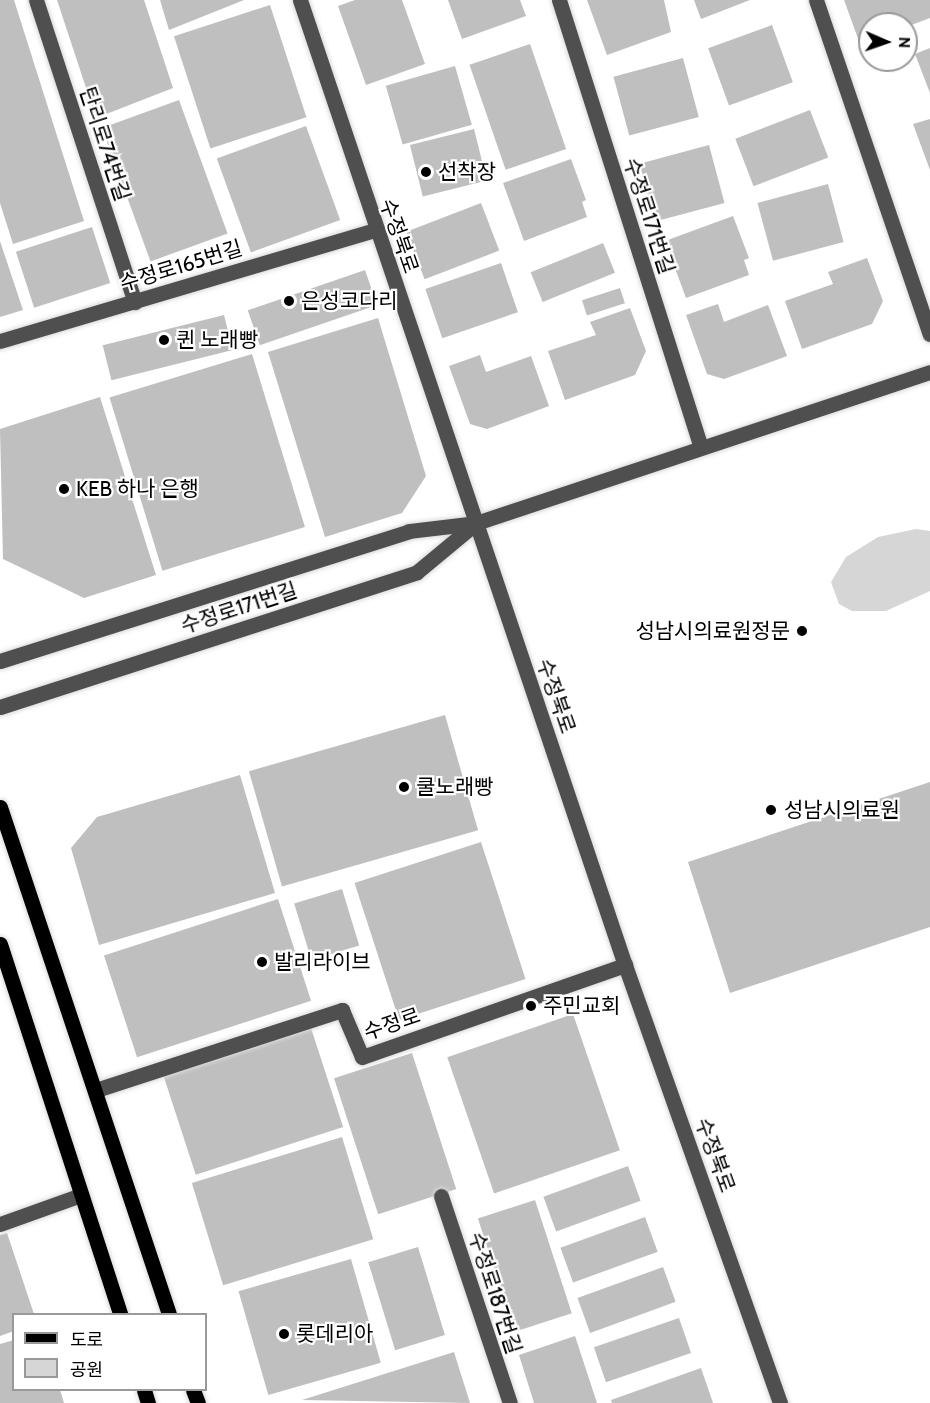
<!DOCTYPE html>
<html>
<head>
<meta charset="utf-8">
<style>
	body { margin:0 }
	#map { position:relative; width:930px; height:1403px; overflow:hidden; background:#fff; font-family:Cabin,"Noto Sans KR",sans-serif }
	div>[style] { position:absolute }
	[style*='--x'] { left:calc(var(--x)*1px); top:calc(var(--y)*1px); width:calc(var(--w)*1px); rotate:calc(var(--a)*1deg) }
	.green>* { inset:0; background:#d6d6d6 }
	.building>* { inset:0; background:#bfbfbf; transform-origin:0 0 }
	.roads { filter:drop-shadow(0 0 2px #dbdbdb) drop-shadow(0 0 2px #dbdbdb) }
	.minor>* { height:15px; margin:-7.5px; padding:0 7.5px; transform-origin:7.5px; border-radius:7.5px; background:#4f4f4f }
	.major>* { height:15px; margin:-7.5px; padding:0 7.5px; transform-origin:7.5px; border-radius:7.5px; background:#000 }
	.dots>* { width:16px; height:16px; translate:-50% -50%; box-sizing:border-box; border:3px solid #fff; border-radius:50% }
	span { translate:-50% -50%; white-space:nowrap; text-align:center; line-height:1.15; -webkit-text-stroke:4.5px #fff; paint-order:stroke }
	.street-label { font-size:21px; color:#000 }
	.poi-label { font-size:21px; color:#000 }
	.left { translate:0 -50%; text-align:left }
	.right { translate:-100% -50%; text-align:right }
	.legend { position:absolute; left:12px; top:1313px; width:195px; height:78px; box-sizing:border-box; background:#fff; border:2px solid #999; margin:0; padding:8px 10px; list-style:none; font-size:18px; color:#000 }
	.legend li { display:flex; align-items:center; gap:12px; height:30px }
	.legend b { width:30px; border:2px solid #999 }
	.north { position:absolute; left:858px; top:12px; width:60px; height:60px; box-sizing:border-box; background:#fff; border:2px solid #999; border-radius:50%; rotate:92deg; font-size:16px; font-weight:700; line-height:24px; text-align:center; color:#000 }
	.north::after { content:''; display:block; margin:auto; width:21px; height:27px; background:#000; clip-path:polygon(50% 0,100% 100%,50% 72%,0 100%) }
</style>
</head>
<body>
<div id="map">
	<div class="green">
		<i style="clip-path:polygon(916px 529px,930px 531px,930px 591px,886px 611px,852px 611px,839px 604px,831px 582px,846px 557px,878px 537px)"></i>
	</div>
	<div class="building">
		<i style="clip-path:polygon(0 0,14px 0,84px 221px,13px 244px,0 203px)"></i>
		<i style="clip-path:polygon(57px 0,144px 0,173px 88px,96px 118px)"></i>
		<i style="clip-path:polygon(160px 0,244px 0,169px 30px)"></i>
		<i style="clip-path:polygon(355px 0,402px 0,425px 64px,366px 85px,338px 6px)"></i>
		<i style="clip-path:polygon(448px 0,520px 0,526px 16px,462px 39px)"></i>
		<i style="clip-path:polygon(587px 0,664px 0,671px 32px,607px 55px)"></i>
		<i style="clip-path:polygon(694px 0,750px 0,701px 19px)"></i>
		<i style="clip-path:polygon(844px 0,930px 0,930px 18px,906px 27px,870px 24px,870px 40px,860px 44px)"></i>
		<i style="left:270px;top:5px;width:118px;height:101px;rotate:72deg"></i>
		<i style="left:772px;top:25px;width:61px;height:68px;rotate:70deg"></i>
		<i style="left:530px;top:44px;width:111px;height:64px;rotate:71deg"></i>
		<i style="clip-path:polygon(930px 48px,930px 93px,915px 54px)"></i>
		<i style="left:683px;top:58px;width:61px;height:72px;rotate:75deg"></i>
		<i style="left:455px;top:66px;width:61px;height:72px;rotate:74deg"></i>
		<i style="left:179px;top:100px;width:142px;height:82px;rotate:70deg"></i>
		<i style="left:810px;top:110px;width:51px;height:80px;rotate:69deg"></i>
		<i style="clip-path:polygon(930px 119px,930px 170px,913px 124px)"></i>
		<i style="left:306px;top:126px;width:100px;height:95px;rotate:70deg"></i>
		<i style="left:474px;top:129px;width:53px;height:66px;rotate:76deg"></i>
		<i style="left:709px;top:145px;width:60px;height:72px;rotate:75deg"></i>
		<i style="clip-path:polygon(571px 159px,586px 200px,582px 202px,587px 217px,524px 241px,503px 183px)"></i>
		<i style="left:828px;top:184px;width:60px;height:73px;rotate:75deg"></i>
		<i style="left:481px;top:203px;width:51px;height:80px;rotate:69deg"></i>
		<i style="clip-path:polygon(733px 216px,749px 258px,744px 260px,749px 275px,686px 298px,665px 241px)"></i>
		<i style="left:92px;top:227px;width:59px;height:80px;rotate:72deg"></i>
		<i style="clip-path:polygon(0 241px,23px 310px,0 317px)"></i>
		<i style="left:603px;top:243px;width:32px;height:78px;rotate:68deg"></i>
		<i style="clip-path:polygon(867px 258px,883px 301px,872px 324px,802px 349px,785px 301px,833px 284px,828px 272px)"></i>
		<i style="left:501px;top:263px;width:52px;height:80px;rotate:71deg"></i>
		<i style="left:365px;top:270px;width:37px;height:124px;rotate:71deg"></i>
		<i style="left:620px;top:288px;width:16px;height:40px;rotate:72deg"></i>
		<i style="clip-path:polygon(718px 304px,724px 322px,768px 305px,787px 356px,724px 379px,707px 374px,686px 315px)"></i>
		<i style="clip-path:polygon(630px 308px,646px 351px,635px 375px,565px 400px,548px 351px,596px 335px,590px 322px)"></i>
		<i style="left:224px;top:315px;width:36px;height:125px;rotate:76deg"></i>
		<i style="clip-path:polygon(378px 318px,426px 476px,402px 513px,325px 537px,268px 352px)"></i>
		<i style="left:252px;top:354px;width:181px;height:149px;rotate:73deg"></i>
		<i style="clip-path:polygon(480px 355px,486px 372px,531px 356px,549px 406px,487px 429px,470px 424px,449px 366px)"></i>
		<i style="clip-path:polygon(100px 397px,156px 575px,84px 598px,3px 559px,0 429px)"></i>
		<i style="left:445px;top:715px;width:120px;height:204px;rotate:74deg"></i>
		<i style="clip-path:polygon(240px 775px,275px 893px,99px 945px,71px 848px,97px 817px)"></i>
		<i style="clip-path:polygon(930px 782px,930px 927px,730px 993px,688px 862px)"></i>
		<i style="left:481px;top:842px;width:144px;height:133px;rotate:72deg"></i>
		<i style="left:342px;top:889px;width:59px;height:50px;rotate:73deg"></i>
		<i style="left:278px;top:899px;width:107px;height:183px;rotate:72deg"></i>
		<i style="left:573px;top:1014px;width:144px;height:133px;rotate:71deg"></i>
		<i style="left:311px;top:1028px;width:104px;height:155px;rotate:72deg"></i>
		<i style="left:412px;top:1053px;width:143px;height:82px;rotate:72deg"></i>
		<i style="left:342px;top:1137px;width:107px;height:157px;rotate:73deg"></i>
		<i style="left:628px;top:1166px;width:37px;height:90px;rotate:70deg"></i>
		<i style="left:535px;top:1200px;width:119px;height:60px;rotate:72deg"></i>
		<i style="left:645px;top:1217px;width:37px;height:90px;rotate:70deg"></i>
		<i style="clip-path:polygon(7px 1233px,34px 1314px,14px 1314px,14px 1331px,0 1336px,0 1235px)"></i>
		<i style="left:418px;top:1247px;width:92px;height:52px;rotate:73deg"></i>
		<i style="left:351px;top:1259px;width:108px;height:117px;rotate:74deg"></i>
		<i style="left:663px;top:1267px;width:37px;height:91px;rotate:70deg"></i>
		<i style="left:679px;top:1318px;width:37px;height:90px;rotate:71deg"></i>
		<i style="clip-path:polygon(575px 1336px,597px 1403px,534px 1403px,519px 1355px)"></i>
		<i style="clip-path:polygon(14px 1340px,14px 1390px,60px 1390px,64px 1403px,0 1403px,0 1344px)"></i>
		<i style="clip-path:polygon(454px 1352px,470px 1403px,302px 1400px)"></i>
		<i style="clip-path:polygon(701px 1368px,713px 1403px,612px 1403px,611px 1400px)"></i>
	</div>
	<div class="roads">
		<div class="minor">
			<i style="--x:36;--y:0;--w:318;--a:71.9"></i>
			<i style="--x:300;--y:0;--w:1018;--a:71.39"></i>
			<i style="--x:625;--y:965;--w:465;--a:70.5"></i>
			<i style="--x:559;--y:0;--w:467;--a:72.4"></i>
			<i style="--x:816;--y:0;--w:353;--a:71.2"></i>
			<i style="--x:0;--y:341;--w:390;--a:-16.5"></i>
			<i style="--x:0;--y:661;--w:429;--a:-17.6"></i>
			<i style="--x:409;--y:531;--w:67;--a:-6.8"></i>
			<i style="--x:476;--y:523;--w:478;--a:-18.4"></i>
			<i style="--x:0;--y:707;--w:438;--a:-17.9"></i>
			<i style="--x:417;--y:572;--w:77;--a:-39.7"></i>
			<i style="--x:96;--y:1090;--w:259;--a:-18"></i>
			<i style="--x:342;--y:1010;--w:51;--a:66.9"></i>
			<i style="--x:362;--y:1057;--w:279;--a:-19.3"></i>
			<i style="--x:441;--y:1196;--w:218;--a:71.6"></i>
			<i style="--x:0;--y:1224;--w:86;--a:-19.7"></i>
		</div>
		<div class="major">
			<i style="--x:0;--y:807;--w:534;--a:71.57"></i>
			<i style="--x:0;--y:944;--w:389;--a:72"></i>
			<i style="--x:144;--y:1390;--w:14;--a:73"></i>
			<i style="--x:193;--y:1390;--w:14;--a:69"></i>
		</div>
	</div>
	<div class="dots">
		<i style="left:426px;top:172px;background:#000"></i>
		<i style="left:289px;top:301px;background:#000"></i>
		<i style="left:164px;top:340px;background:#000"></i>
		<i style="left:64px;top:489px;background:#000"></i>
		<i style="left:802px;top:631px;background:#000"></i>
		<i style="left:404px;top:787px;background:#000"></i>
		<i style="left:771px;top:810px;background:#000"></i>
		<i style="left:262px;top:962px;background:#000"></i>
		<i style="left:531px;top:1006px;background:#000"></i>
		<i style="left:284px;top:1334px;background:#000"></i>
	</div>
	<div class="street-label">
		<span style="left:105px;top:144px;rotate:72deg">탄리로74번길</span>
		<span style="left:649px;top:216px;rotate:72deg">수정로171번길</span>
		<span style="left:399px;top:236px;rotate:71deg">수정북로</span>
		<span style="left:181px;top:266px;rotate:-17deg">수정로165번길</span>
		<span style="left:239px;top:608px;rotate:-18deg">수정로171번길</span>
		<span style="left:556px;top:696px;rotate:71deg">수정북로</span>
		<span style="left:392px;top:1024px;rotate:-19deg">수정로</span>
		<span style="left:715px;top:1155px;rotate:70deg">수정북로</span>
		<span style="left:495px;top:1293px;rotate:72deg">수정로187번길</span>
	</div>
	<div class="poi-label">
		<span class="left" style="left:438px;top:172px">선착장</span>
		<span class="left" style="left:301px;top:301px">은성코다리</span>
		<span class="left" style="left:176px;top:340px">퀸 노래빵</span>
		<span class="left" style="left:76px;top:489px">KEB 하나 은행</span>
		<span class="right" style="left:790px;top:631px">성남시의료원정문</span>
		<span class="left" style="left:416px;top:787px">쿨노래빵</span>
		<span class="left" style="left:784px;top:810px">성남시의료원</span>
		<span class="left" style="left:274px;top:962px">발리라이브</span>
		<span class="left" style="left:543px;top:1006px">주민교회</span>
		<span class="left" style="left:296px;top:1334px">롯데리아</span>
	</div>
	<ul class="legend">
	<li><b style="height:8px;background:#000"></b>도로</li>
	<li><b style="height:16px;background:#d6d6d6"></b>공원</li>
	</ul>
	<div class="north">N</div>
</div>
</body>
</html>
